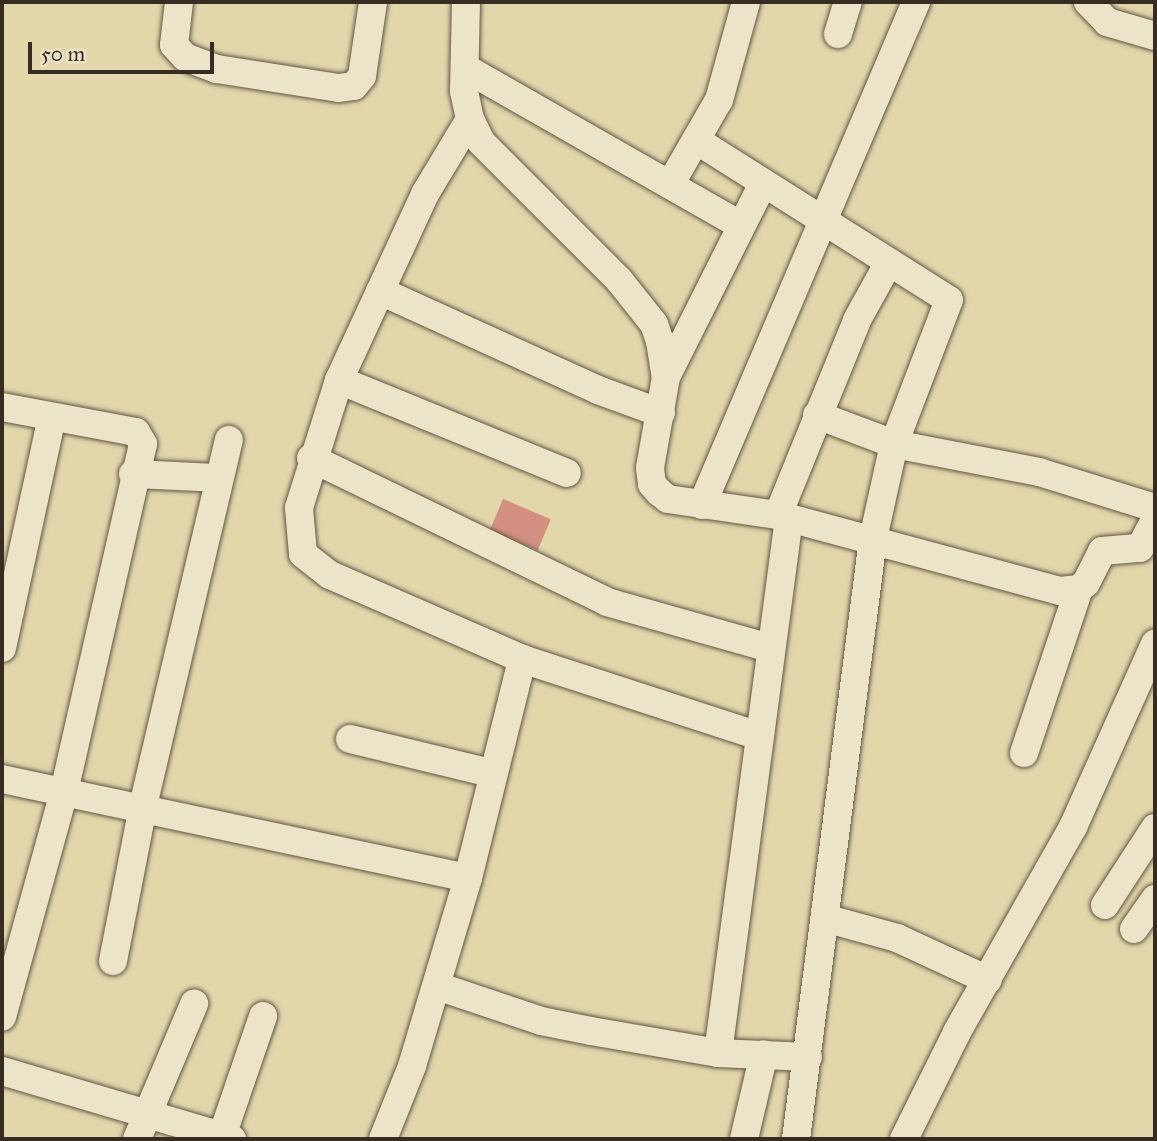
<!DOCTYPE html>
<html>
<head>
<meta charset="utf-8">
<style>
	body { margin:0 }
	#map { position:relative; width:1157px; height:1141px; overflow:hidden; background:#e2d6ab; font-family:"IM FELL Great Primer",serif }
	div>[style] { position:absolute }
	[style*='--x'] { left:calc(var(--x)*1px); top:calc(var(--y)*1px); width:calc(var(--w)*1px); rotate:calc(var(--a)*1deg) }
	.building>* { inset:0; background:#d39080; transform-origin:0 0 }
	.roads { filter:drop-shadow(0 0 2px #615644) drop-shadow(0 0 2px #615644) }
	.minor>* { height:28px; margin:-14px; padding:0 14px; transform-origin:14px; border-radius:14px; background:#ece4c8 }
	span { translate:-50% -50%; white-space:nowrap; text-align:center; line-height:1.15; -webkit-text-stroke:5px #ece4c8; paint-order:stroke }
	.frame { position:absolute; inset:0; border:4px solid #362c22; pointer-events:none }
	.scale { position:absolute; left:28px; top:42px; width:186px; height:32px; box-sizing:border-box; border:4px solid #362c22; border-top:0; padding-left:9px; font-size:21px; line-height:24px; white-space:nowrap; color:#362c22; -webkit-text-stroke:5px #ece4c8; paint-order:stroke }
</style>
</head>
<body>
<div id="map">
	<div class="building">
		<i style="left:503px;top:499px;width:52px;height:34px;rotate:23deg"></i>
	</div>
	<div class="roads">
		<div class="minor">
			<i style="--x:179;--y:2;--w:43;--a:96.6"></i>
			<i style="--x:174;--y:45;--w:16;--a:47"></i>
			<i style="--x:185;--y:57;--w:34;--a:21"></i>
			<i style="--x:217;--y:69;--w:123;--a:8.9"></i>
			<i style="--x:339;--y:88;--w:15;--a:-8"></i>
			<i style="--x:354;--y:86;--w:13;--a:-51"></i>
			<i style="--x:362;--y:76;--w:75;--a:-81.5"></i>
			<i style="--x:466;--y:2;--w:89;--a:91.3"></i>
			<i style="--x:464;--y:91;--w:29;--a:78"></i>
			<i style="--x:470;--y:119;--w:25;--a:64"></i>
			<i style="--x:481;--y:142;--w:195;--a:45"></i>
			<i style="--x:619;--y:280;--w:56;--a:51.5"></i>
			<i style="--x:654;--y:324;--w:18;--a:71"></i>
			<i style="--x:660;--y:341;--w:36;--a:81"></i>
			<i style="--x:666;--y:377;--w:92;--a:100"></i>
			<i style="--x:650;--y:468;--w:16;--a:83"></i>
			<i style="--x:652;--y:484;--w:11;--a:49"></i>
			<i style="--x:659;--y:492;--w:11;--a:38"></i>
			<i style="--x:668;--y:499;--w:111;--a:8.3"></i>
			<i style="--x:778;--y:515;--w:292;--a:15.1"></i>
			<i style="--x:1060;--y:591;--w:19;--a:-6"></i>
			<i style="--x:1079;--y:589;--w:9;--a:-41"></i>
			<i style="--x:1086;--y:583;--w:36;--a:-63"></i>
			<i style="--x:1102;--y:551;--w:38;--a:-5"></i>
			<i style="--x:1140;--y:548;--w:32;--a:-62"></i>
			<i style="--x:1088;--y:2;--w:28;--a:46"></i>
			<i style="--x:1107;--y:22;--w:50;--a:16.3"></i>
			<i style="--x:838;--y:34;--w:34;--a:-73"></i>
			<i style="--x:465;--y:68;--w:315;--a:29.7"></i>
			<i style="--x:470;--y:119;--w:87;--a:121"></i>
			<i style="--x:425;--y:194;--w:205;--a:114.8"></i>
			<i style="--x:339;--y:380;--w:134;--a:107.4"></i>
			<i style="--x:299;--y:508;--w:46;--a:85"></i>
			<i style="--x:303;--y:554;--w:34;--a:38"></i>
			<i style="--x:330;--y:575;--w:210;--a:23.6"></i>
			<i style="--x:522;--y:659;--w:249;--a:18"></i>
			<i style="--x:696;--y:140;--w:299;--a:32.3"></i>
			<i style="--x:949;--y:300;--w:154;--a:110.9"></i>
			<i style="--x:894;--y:444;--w:97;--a:102.5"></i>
			<i style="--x:873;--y:539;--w:605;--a:97.31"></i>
			<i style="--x:671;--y:183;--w:96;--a:-60"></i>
			<i style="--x:719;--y:100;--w:102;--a:-74.6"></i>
			<i style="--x:380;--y:291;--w:239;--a:24.4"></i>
			<i style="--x:598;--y:390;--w:67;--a:20.1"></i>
			<i style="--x:666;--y:377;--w:217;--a:-63.4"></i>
			<i style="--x:339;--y:380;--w:246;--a:22.2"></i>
			<i style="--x:2;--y:407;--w:136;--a:10.6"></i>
			<i style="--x:136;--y:432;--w:14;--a:60"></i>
			<i style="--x:143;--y:444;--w:357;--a:102.8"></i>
			<i style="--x:64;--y:792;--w:233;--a:105.4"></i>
			<i style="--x:817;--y:415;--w:82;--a:20.6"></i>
			<i style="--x:894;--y:444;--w:148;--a:10.9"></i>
			<i style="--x:1039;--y:472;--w:121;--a:17.2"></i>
			<i style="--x:311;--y:458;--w:329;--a:25.9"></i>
			<i style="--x:607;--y:602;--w:169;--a:15.8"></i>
			<i style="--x:133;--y:474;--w:84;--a:2.7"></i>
			<i style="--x:702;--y:505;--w:547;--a:-66.95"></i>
			<i style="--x:778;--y:515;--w:210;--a:-67.9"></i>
			<i style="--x:857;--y:320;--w:66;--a:-61.1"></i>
			<i style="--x:2;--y:648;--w:236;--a:-77.8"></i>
			<i style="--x:350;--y:739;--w:145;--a:13.6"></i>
			<i style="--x:1024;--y:753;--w:173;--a:-71.5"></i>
			<i style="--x:2;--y:779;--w:476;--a:12"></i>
			<i style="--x:1105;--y:905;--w:92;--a:-57"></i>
			<i style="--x:828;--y:919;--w:72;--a:15.4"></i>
			<i style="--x:897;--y:938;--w:100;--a:24.8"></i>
			<i style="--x:1134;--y:929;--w:37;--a:-55"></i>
			<i style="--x:113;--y:961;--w:158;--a:-79"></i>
			<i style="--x:143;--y:806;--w:376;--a:-76.8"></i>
			<i style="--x:437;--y:986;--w:110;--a:18.6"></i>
			<i style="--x:541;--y:1021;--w:51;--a:11.3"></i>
			<i style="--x:591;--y:1031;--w:129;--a:9.8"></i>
			<i style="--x:718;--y:1053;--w:90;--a:2.5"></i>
			<i style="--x:718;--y:1053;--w:540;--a:-82.44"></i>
			<i style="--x:2;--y:1071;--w:240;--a:16.5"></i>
			<i style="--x:137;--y:1139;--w:147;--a:-67.1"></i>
			<i style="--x:221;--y:1139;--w:130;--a:-71.1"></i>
			<i style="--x:383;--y:1139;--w:79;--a:-68.3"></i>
			<i style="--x:412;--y:1066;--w:196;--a:-73.4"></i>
			<i style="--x:468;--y:878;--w:226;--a:-76.1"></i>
			<i style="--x:744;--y:1139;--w:87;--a:-76.8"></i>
			<i style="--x:904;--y:1139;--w:119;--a:-63.6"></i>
			<i style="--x:957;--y:1032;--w:236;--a:-60.5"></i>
			<i style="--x:1073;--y:827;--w:201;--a:-65.9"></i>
		</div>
	</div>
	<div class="frame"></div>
	<div class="scale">50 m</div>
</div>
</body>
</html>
